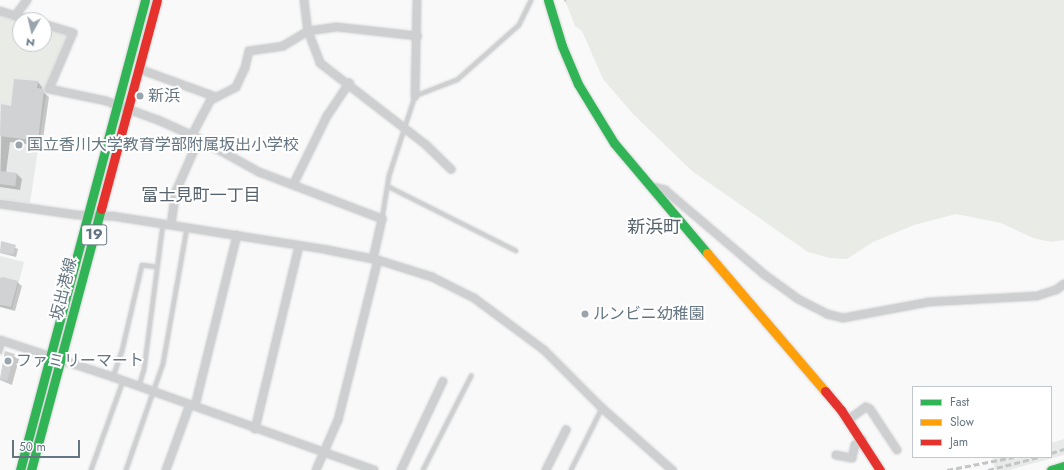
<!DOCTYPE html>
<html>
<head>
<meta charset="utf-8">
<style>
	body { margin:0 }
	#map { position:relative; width:1064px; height:470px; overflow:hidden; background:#f9f9f9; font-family:Jost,"Noto Sans JP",sans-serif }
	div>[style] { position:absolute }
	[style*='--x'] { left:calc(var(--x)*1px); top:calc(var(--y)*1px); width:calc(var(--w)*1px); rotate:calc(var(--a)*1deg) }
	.built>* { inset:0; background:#e8e9e9 }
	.green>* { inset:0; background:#e8ebe6 }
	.shadow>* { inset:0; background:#0003 }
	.building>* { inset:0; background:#d0d2d3; transform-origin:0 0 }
	.path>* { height:1.5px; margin-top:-0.75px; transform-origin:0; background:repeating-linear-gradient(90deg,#cbcccd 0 2px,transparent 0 4px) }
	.roads { filter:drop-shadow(0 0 1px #d5d6d7) drop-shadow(0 0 1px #d5d6d7) }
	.lane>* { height:4px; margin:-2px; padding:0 2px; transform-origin:2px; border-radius:2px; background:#cecfd0 }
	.street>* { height:8px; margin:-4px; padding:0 4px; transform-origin:4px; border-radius:4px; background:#cecfd0 }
	.fast>* { height:9px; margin:-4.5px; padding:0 4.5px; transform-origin:4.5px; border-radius:4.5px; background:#30b455 }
	.slow>* { height:9px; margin:-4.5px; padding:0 4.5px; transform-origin:4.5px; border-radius:4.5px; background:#ff9f0a }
	.jam>* { height:9px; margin:-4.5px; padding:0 4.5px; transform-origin:4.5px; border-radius:4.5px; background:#e5322d }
	.rail>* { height:2.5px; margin-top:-1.25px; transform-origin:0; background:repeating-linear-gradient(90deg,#c3c5c6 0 6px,transparent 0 9px) }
	.dots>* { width:11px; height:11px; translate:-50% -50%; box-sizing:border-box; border:2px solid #fff; border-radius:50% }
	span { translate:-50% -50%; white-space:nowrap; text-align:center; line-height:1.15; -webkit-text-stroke:4px #fff; paint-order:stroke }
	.shield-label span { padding:1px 3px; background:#fff; border:1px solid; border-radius:3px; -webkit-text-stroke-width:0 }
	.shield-label { font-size:15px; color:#657683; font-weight:700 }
	.poi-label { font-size:16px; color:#657683 }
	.left { translate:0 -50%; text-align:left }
	.street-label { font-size:16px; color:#657683 }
	.neighbourhood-label { font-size:17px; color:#57646e }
	.quarter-label { font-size:18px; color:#57646e }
	.legend { position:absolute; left:912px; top:386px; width:140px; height:72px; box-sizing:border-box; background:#fff; border:1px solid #c1c8cd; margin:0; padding:5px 7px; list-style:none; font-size:12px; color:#657683 }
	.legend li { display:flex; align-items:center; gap:8px; height:20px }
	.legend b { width:20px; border:1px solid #c1c8cd }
	.north { position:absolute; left:12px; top:12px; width:40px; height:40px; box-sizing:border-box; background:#fff; border:1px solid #c1c8cd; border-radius:50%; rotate:188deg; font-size:11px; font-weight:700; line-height:16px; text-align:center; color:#657683 }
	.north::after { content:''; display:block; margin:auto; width:14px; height:18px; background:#99a4ac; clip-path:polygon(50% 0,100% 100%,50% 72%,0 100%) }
	.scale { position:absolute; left:12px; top:440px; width:68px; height:18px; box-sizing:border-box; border:2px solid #657683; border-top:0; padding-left:5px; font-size:12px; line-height:14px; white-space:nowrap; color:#657683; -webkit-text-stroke:3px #fff; paint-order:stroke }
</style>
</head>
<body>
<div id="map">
	<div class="built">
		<i style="clip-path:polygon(0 14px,20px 20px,20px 44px,44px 44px,68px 34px,47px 90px,30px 203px,0 199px)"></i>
		<i style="clip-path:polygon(0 256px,24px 262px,12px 309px,0 306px)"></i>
		<i style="clip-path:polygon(1064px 439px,1064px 455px,1009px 470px,995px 470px,992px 457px,1051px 457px,1051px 443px)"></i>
	</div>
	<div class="green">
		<i style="clip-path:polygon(565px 0,1064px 0,1064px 240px,1051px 242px,1033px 238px,1001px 223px,956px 214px,914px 225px,873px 242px,847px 259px,830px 258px,808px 252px,692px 171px,633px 114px,603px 79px,582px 31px,575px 26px)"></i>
		<i style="clip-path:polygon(0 14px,20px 20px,20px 44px,44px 44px,44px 27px,69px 37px,50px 81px,13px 77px,10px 103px,0 102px)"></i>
	</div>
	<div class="shadow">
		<i style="clip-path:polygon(38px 82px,42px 87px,42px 91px,49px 97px,42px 146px,10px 142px,6px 173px,17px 174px,22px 179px,20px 190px,0 187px,2px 105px,12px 107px)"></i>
		<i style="clip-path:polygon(2px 242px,18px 249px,16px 257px,0 253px)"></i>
		<i style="clip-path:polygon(0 278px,17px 282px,22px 286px,15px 311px,0 307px)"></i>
		<i style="clip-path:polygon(5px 352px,19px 359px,12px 385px,0 380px)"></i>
	</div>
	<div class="building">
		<i style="clip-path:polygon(14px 79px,38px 81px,37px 88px,44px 89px,38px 141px,0 136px,1px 104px,11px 106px)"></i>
		<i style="left:0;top:171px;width:17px;height:13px;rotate:7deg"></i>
		<i style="clip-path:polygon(1px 241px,16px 245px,13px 254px,0 253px)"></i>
		<i style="clip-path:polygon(3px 277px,18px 281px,11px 307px,0 305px,0 278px)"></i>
		<i style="clip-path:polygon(5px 351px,15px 354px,7px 381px,0 379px)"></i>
	</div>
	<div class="path">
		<i style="--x:565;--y:0;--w:4;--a:63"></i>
	</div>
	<div class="roads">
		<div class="lane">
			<i style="--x:389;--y:187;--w:142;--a:26.7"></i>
			<i style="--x:382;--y:219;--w:44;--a:-80.8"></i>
			<i style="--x:389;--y:176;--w:84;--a:-72"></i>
			<i style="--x:415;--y:96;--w:45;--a:-20.9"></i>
			<i style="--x:457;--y:80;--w:83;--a:-41.6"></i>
			<i style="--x:519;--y:25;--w:28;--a:-64"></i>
			<i style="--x:0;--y:352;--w:11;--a:-75"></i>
			<i style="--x:113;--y:377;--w:28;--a:-71"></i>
			<i style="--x:122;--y:351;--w:88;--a:-76.9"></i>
			<i style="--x:142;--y:265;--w:15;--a:8"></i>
			<i style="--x:139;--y:386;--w:17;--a:-73"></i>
			<i style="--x:144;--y:370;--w:147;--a:-82.6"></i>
			<i style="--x:91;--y:470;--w:95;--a:-70.2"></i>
			<i style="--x:126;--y:470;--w:112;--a:-70.8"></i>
			<i style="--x:163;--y:364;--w:138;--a:-80"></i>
			<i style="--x:423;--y:470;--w:106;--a:-62.9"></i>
			<i style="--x:571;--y:470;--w:69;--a:-63.4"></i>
		</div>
		<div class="street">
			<i style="--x:304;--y:0;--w:31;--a:83"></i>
			<i style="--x:308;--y:31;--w:34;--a:69"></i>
			<i style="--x:320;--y:63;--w:134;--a:37.7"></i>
			<i style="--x:426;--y:145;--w:35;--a:44"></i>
			<i style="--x:0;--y:11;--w:30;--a:17"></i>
			<i style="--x:15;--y:16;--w:20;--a:-53"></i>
			<i style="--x:44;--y:24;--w:30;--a:17"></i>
			<i style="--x:73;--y:33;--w:61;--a:113.2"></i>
			<i style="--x:49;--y:89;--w:58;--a:11.9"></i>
			<i style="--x:106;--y:101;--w:55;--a:20.1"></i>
			<i style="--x:158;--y:120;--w:37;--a:24"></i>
			<i style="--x:192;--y:135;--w:77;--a:28.9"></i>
			<i style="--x:259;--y:172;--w:132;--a:20.9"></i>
			<i style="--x:382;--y:219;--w:41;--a:102.7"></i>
			<i style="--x:139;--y:69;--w:82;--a:20"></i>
			<i style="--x:415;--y:96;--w:96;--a:-88.8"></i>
			<i style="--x:192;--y:135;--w:40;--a:-62"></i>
			<i style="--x:211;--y:100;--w:28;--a:-27"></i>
			<i style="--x:236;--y:87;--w:21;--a:-65"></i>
			<i style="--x:245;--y:68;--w:17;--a:-77"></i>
			<i style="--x:249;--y:51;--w:34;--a:-8"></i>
			<i style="--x:283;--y:46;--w:29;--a:-31"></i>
			<i style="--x:308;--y:31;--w:29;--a:-8"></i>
			<i style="--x:337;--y:27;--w:81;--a:6.4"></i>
			<i style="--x:293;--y:185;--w:77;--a:-63.8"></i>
			<i style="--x:327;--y:116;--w:40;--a:-56"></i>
			<i style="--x:650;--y:186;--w:16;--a:15"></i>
			<i style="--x:665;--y:190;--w:131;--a:40.4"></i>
			<i style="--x:765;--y:275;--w:41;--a:36"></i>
			<i style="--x:798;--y:299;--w:33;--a:27"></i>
			<i style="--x:827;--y:314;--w:16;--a:14"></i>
			<i style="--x:843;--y:318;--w:87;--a:-10.5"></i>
			<i style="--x:929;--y:302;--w:108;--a:-3.2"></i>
			<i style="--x:1037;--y:296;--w:20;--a:-18"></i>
			<i style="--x:1056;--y:290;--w:10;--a:-37"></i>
			<i style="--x:0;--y:204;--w:78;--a:8.1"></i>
			<i style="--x:77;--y:215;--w:35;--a:2"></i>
			<i style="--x:112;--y:216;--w:219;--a:8.9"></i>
			<i style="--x:328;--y:250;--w:51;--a:11.3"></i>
			<i style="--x:378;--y:260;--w:57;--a:17.5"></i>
			<i style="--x:432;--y:277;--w:47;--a:26.6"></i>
			<i style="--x:474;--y:298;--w:87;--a:36.6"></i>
			<i style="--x:544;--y:350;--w:82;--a:45"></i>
			<i style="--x:602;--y:408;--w:94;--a:41.5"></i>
			<i style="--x:171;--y:225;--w:34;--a:-82"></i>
			<i style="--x:176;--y:191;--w:57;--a:-66.1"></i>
			<i style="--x:0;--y:340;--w:119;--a:18.1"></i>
			<i style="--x:113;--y:377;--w:277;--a:19.6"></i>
			<i style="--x:195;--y:406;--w:176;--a:-76.2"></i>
			<i style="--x:848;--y:420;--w:22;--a:-36"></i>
			<i style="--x:866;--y:407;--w:4;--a:27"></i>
			<i style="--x:870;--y:409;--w:49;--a:56.6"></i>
			<i style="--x:255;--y:429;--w:188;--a:-76.5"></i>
			<i style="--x:836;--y:455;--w:16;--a:11"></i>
			<i style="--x:852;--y:458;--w:13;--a:-77"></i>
			<i style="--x:855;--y:445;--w:9;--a:-36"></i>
			<i style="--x:166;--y:470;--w:70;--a:-70"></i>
			<i style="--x:316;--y:470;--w:55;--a:-66.3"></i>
			<i style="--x:338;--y:420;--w:165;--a:-76"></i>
			<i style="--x:401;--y:470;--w:98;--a:-64.7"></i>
			<i style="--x:546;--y:470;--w:45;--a:-63.4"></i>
		</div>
		<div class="fast">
			<i style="--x:548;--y:0;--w:48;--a:73.1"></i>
			<i style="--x:562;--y:46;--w:41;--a:67.2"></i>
			<i style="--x:578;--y:84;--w:69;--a:58.6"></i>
			<i style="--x:614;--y:143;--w:144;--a:49.8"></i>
			<i style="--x:20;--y:470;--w:486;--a:-75.1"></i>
			<i style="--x:31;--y:470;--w:270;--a:-75"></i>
			<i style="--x:1051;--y:470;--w:14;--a:-17"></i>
		</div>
		<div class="slow">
			<i style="--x:707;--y:253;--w:182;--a:49.5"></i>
		</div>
		<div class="jam">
			<i style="--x:101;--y:209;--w:216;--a:-75"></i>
			<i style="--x:825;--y:391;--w:25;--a:50"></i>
			<i style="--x:841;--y:410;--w:72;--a:57"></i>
		</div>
	</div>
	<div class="rail">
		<i style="--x:1051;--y:453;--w:14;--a:-17"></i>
		<i style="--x:947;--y:470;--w:68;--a:-11"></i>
		<i style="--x:988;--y:470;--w:53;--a:-14.3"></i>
	</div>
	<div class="dots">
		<i style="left:140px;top:96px;background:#99a4ac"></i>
		<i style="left:19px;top:145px;background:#99a4ac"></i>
		<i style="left:585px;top:314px;background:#99a4ac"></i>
		<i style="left:8px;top:361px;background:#99a4ac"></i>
	</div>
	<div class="shield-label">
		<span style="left:94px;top:235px">19</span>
	</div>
	<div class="poi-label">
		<span class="left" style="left:148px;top:96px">新浜</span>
		<span class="left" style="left:27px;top:145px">国立香川大学教育学部附属坂出小学校</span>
		<span class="left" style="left:593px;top:314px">ルンビニ幼稚園</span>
		<span class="left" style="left:16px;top:361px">ファミリーマート</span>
	</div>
	<div class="street-label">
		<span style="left:64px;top:289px;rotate:-76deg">坂出港線</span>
	</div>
	<div class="neighbourhood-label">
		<span style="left:201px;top:196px">富士見町一丁目</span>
	</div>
	<div class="quarter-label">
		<span style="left:654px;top:227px">新浜町</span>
	</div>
	<ul class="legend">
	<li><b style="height:5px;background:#30b455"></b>Fast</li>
	<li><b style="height:5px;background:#ff9f0a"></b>Slow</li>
	<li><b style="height:5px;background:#e5322d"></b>Jam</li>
	</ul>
	<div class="north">N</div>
	<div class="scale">50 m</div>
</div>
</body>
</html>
